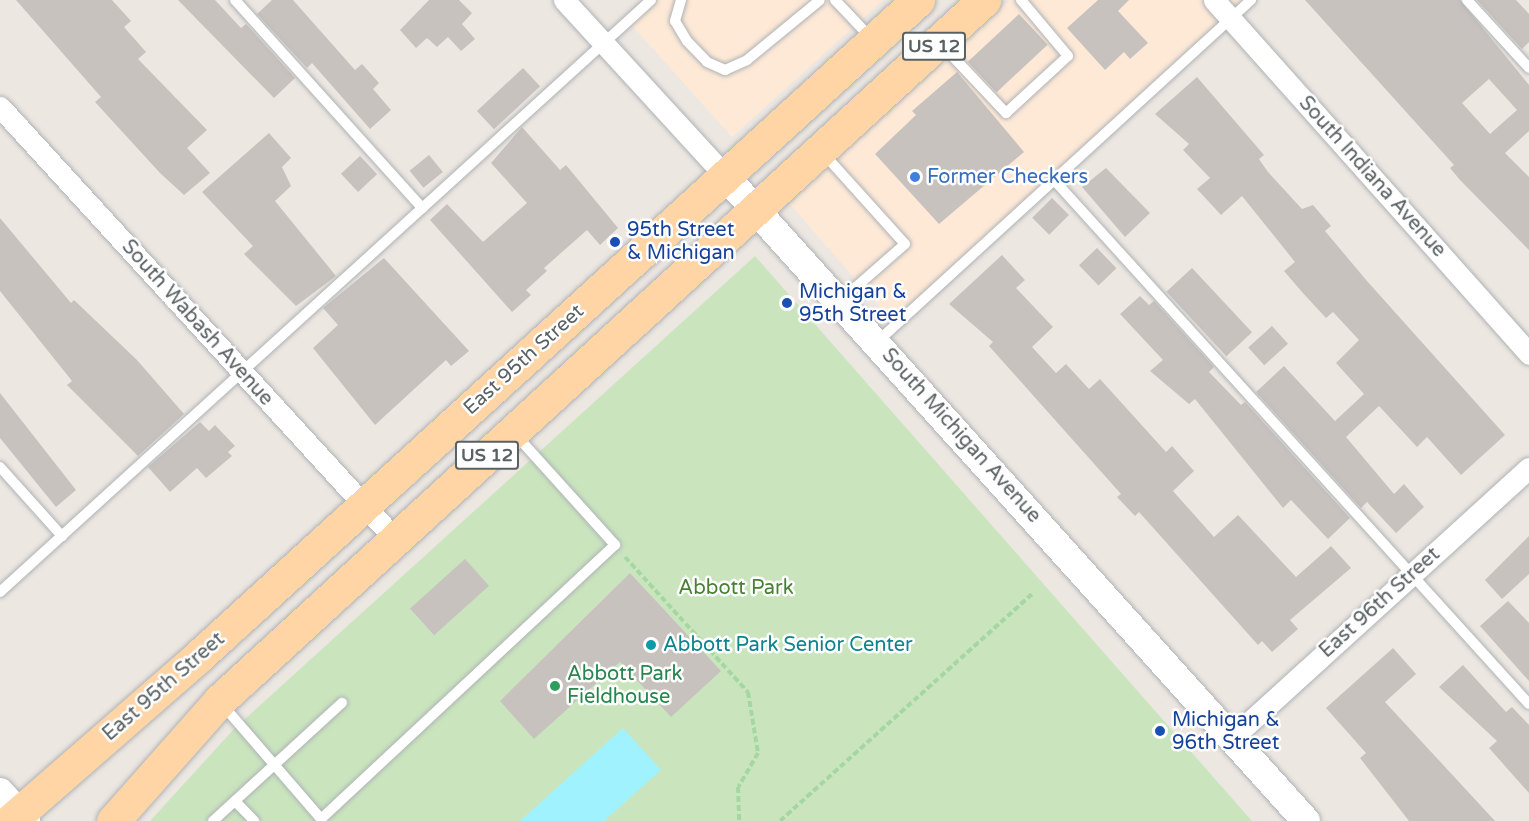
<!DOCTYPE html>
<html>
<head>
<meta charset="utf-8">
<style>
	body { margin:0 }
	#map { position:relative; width:1529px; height:821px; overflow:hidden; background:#ede7e2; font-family:"Varela Round",sans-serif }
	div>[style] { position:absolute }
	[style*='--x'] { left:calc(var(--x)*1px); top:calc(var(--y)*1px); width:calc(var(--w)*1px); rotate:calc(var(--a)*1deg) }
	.commercial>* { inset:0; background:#fee9d7 }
	.green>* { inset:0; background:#cae5be }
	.water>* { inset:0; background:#a1f2ff }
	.building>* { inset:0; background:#c8c2bf; transform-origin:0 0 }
	.path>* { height:4px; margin-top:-2px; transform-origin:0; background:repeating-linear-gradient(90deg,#a4d7a1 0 6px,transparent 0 9px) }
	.roads { filter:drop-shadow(0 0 2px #aeb3b5) drop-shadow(0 0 2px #aeb3b5) }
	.lane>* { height:10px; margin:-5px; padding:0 5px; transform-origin:5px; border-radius:5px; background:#fff }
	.street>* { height:21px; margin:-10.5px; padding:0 10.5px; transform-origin:10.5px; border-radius:10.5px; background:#fff }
	.secondary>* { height:28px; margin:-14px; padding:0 14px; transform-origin:14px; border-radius:14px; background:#fff }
	.primary>* { height:33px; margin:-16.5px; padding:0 16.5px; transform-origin:16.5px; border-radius:16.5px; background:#ffd5a6 }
	.dots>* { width:16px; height:16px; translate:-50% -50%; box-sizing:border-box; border:3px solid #fff; border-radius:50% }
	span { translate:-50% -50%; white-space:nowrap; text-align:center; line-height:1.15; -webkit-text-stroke:5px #fff; paint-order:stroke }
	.shield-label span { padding:2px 4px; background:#fff; border:2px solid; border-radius:4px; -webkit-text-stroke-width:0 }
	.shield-label { font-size:18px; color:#5a6163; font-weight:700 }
	.shop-label { font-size:20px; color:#366cbe }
	.left { translate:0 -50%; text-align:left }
	.street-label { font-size:20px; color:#5a6163 }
	.transit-label { font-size:20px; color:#164399 }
	.park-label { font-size:20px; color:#488134 }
	.culture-label { font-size:20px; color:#0d838f }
	.leisure-label { font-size:20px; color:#27864d }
</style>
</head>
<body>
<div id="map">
	<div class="commercial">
		<i style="clip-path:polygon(651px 0,883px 0,732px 137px,628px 21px)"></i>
		<i style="clip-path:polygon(1010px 0,1256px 0,897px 327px,788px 202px)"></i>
	</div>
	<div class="green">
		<i style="clip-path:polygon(755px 256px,1252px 821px,150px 821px,234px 729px)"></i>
	</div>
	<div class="water">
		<i style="clip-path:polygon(623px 728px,661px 770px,604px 821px,520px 821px)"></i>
	</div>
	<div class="building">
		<i style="clip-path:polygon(16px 0,112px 0,131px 21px,124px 27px,146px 52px,138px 59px,207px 130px,187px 148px,210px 173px,184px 195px,160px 173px,95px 102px,101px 97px)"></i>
		<i style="clip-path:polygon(178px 0,215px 0,241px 28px,246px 24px,295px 78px,274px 98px)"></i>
		<i style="clip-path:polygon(272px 0,293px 0,355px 70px,362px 64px,379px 83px,373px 89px,391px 110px,370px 129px,312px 63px,307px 68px,257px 14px)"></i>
		<i style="clip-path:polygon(429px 0,459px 0,472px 13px,462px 24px,475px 39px,461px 51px,448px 37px,437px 47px,427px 38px,416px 48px,400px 30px)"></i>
		<i style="clip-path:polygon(1098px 0,1129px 0,1118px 11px,1148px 43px,1130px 59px,1124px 52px,1105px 70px,1067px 28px)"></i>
		<i style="clip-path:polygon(evenodd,1305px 0,1460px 0,1529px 85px,1529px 131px,1505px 153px,1529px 177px,1529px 250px,1460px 180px,1450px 168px,1454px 165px,1305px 0,1489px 79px,1517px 110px,1490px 134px,1462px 103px,1489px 79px)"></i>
		<i style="clip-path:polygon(1477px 0,1516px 0,1529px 14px,1529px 42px,1522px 49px)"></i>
		<i style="left:1019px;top:14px;width:42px;height:70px;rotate:47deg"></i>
		<i style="left:523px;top:68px;width:25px;height:63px;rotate:47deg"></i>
		<i style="clip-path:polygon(957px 72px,1024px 152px,939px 224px,875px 154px,916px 115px,912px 111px)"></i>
		<i style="clip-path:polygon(1197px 77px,1264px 155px,1259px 159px,1268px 172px,1302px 209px,1313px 205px,1331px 226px,1325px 231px,1367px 281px,1505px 435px,1461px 475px,1427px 437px,1417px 447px,1379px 406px,1346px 437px,1394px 494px,1404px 484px,1424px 507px,1396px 533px,1367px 502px,1361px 508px,1256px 392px,1284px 366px,1335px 421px,1364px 394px,1336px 363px,1359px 340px,1333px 312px,1326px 318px,1302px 292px,1284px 271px,1295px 262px,1242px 196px,1221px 215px,1197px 189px,1210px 178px,1183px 150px,1189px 144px,1155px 114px)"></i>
		<i style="clip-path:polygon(522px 127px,560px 170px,566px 165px,618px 228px,600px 245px,587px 230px,544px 268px,547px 271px,526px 290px,531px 295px,512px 312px,430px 220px,447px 204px,483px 242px,527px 203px,491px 163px)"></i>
		<i style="clip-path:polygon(269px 133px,291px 158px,282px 167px,291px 186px,275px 201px,336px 276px,296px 306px,244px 254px,253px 246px,202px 192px)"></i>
		<i style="left:429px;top:155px;width:22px;height:25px;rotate:51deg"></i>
		<i style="left:360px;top:156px;width:25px;height:26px;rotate:47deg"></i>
		<i style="clip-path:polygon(1106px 168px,1150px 213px,1125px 237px,1082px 187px)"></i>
		<i style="left:1052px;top:198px;width:24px;height:28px;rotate:45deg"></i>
		<i style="clip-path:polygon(0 218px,71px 303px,74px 300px,137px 360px,184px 414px,138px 456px,67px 385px,72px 381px,0 291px)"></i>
		<i style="left:1097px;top:248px;width:28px;height:25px;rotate:46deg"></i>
		<i style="clip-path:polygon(1002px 255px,1025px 280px,1016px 288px,1053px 327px,1032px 347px,1056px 373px,1066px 364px,1089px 389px,1100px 379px,1166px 452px,1172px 446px,1194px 471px,1173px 491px,1214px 537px,1238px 515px,1296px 577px,1331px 546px,1351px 568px,1290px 620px,1298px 629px,1272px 652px,1262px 641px,1258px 645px,1139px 512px,1135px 516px,1117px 497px,1121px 494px,989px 346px,993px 342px,949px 304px)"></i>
		<i style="clip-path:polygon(384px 258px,469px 351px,451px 366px,446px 360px,375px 425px,313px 348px,338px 325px,323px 308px)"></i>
		<i style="left:1192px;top:268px;width:88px;height:35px;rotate:47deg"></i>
		<i style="clip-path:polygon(1140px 296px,1149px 305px,1154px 301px,1214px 367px,1209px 372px,1241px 405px,1245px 402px,1350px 518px,1328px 539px,1291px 500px,1283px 508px,1195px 399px,1189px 404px,1150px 371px,1163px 360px,1120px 314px)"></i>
		<i style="left:1272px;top:326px;width:24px;height:32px;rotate:48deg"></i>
		<i style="clip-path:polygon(0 393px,76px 490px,56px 507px,0 438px)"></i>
		<i style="clip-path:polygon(200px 422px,209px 431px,215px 425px,235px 446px,228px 452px,232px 456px,206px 478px,197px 468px,170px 492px,148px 467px)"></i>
		<i style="clip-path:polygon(1529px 536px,1529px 574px,1502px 599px,1485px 580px)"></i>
		<i style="left:465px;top:559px;width:36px;height:74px;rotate:48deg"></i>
		<i style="clip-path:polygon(630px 573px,721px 671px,671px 717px,620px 662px,534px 739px,500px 701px)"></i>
		<i style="clip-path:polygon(1508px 601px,1529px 623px,1529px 681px,1480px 626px)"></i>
		<i style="clip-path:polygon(1393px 648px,1416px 674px,1385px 702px,1495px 821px,1409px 821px,1360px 758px,1366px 753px,1326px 708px)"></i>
		<i style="clip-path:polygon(1463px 665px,1506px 712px,1512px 707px,1529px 725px,1529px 793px,1489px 748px,1497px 741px,1439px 687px)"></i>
	</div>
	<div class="path">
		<i style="--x:625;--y:557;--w:183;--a:47.7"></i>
		<i style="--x:748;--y:692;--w:62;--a:80.7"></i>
		<i style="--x:758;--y:753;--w:39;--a:120"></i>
		<i style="--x:738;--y:787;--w:34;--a:88"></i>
		<i style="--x:780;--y:821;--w:341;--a:-42"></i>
	</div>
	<div class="roads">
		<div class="lane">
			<i style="--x:235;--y:0;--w:280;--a:48"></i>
			<i style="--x:681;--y:0;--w:22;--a:106"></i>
			<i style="--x:675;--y:21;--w:23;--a:59"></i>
			<i style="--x:687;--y:41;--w:29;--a:46"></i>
			<i style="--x:707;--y:62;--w:20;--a:24"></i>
			<i style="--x:725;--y:70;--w:24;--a:-24"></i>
			<i style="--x:747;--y:60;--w:94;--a:-39.4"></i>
			<i style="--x:835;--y:0;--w:52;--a:46.5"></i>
			<i style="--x:1467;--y:0;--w:92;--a:47.6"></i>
			<i style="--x:941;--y:44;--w:95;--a:46.7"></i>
			<i style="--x:1006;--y:113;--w:84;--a:-42.6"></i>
			<i style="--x:1068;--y:56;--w:73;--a:-130"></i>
			<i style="--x:823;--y:153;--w:122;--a:48"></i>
			<i style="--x:905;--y:244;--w:86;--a:138.8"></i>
			<i style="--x:1054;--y:180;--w:707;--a:47.81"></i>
			<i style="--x:877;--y:342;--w:507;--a:-42.44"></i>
			<i style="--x:0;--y:467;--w:93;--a:48.1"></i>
			<i style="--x:0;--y:592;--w:880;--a:-42.28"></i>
			<i style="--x:221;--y:703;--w:153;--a:49.2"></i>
			<i style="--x:321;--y:819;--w:402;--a:-43"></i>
			<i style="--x:615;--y:545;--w:149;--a:-132"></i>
			<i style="--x:235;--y:801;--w:28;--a:46"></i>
			<i style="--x:213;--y:821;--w:175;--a:-42.5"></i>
		</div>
		<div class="street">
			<i style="--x:564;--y:0;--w:239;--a:47.5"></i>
			<i style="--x:1214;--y:0;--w:474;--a:48.3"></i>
			<i style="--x:0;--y:107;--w:585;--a:47.56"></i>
			<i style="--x:1232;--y:738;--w:401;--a:-42.3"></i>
		</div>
		<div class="secondary">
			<i style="--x:725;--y:176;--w:868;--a:47.99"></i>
			<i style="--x:0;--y:792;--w:39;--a:48"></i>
		</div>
		<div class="primary">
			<i style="--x:10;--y:821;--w:252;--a:-41.1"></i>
			<i style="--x:200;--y:655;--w:972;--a:-42.37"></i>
			<i style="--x:113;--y:821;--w:160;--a:-48.5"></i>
			<i style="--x:219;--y:701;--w:1038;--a:-42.5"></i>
		</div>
	</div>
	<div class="dots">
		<i style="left:915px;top:177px;background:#3f7fe0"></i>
		<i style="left:615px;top:242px;background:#1a4fb4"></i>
		<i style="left:787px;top:303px;background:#1a4fb4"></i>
		<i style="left:651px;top:645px;background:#0f9aa8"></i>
		<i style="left:555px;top:686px;background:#2e9e5b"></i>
		<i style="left:1160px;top:731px;background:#1a4fb4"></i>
	</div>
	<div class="shield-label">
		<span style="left:934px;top:46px">US 12</span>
		<span style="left:487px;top:455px">US 12</span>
	</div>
	<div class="shop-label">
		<span class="left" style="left:927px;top:177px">Former Checkers</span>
	</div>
	<div class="street-label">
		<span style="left:1372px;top:177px;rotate:48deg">South Indiana Avenue</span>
		<span style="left:197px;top:323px;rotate:48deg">South Wabash Avenue</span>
		<span style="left:524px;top:360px;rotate:-42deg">East 95th Street</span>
		<span style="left:961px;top:436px;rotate:48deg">South Michigan Avenue</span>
		<span style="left:1380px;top:603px;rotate:-42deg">East 96th Street</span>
		<span style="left:164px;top:687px;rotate:-41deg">East 95th Street</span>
	</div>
	<div class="transit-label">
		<span class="left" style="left:627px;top:242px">95th Street<br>&amp; Michigan</span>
		<span class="left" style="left:799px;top:304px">Michigan &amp;<br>95th Street</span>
		<span class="left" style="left:1172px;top:732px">Michigan &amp;<br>96th Street</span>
	</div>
	<div class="park-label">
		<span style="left:736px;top:588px">Abbott Park</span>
	</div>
	<div class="culture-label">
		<span class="left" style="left:663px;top:645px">Abbott Park Senior Center</span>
	</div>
	<div class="leisure-label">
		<span class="left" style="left:567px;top:686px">Abbott Park<br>Fieldhouse</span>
	</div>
</div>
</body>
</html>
